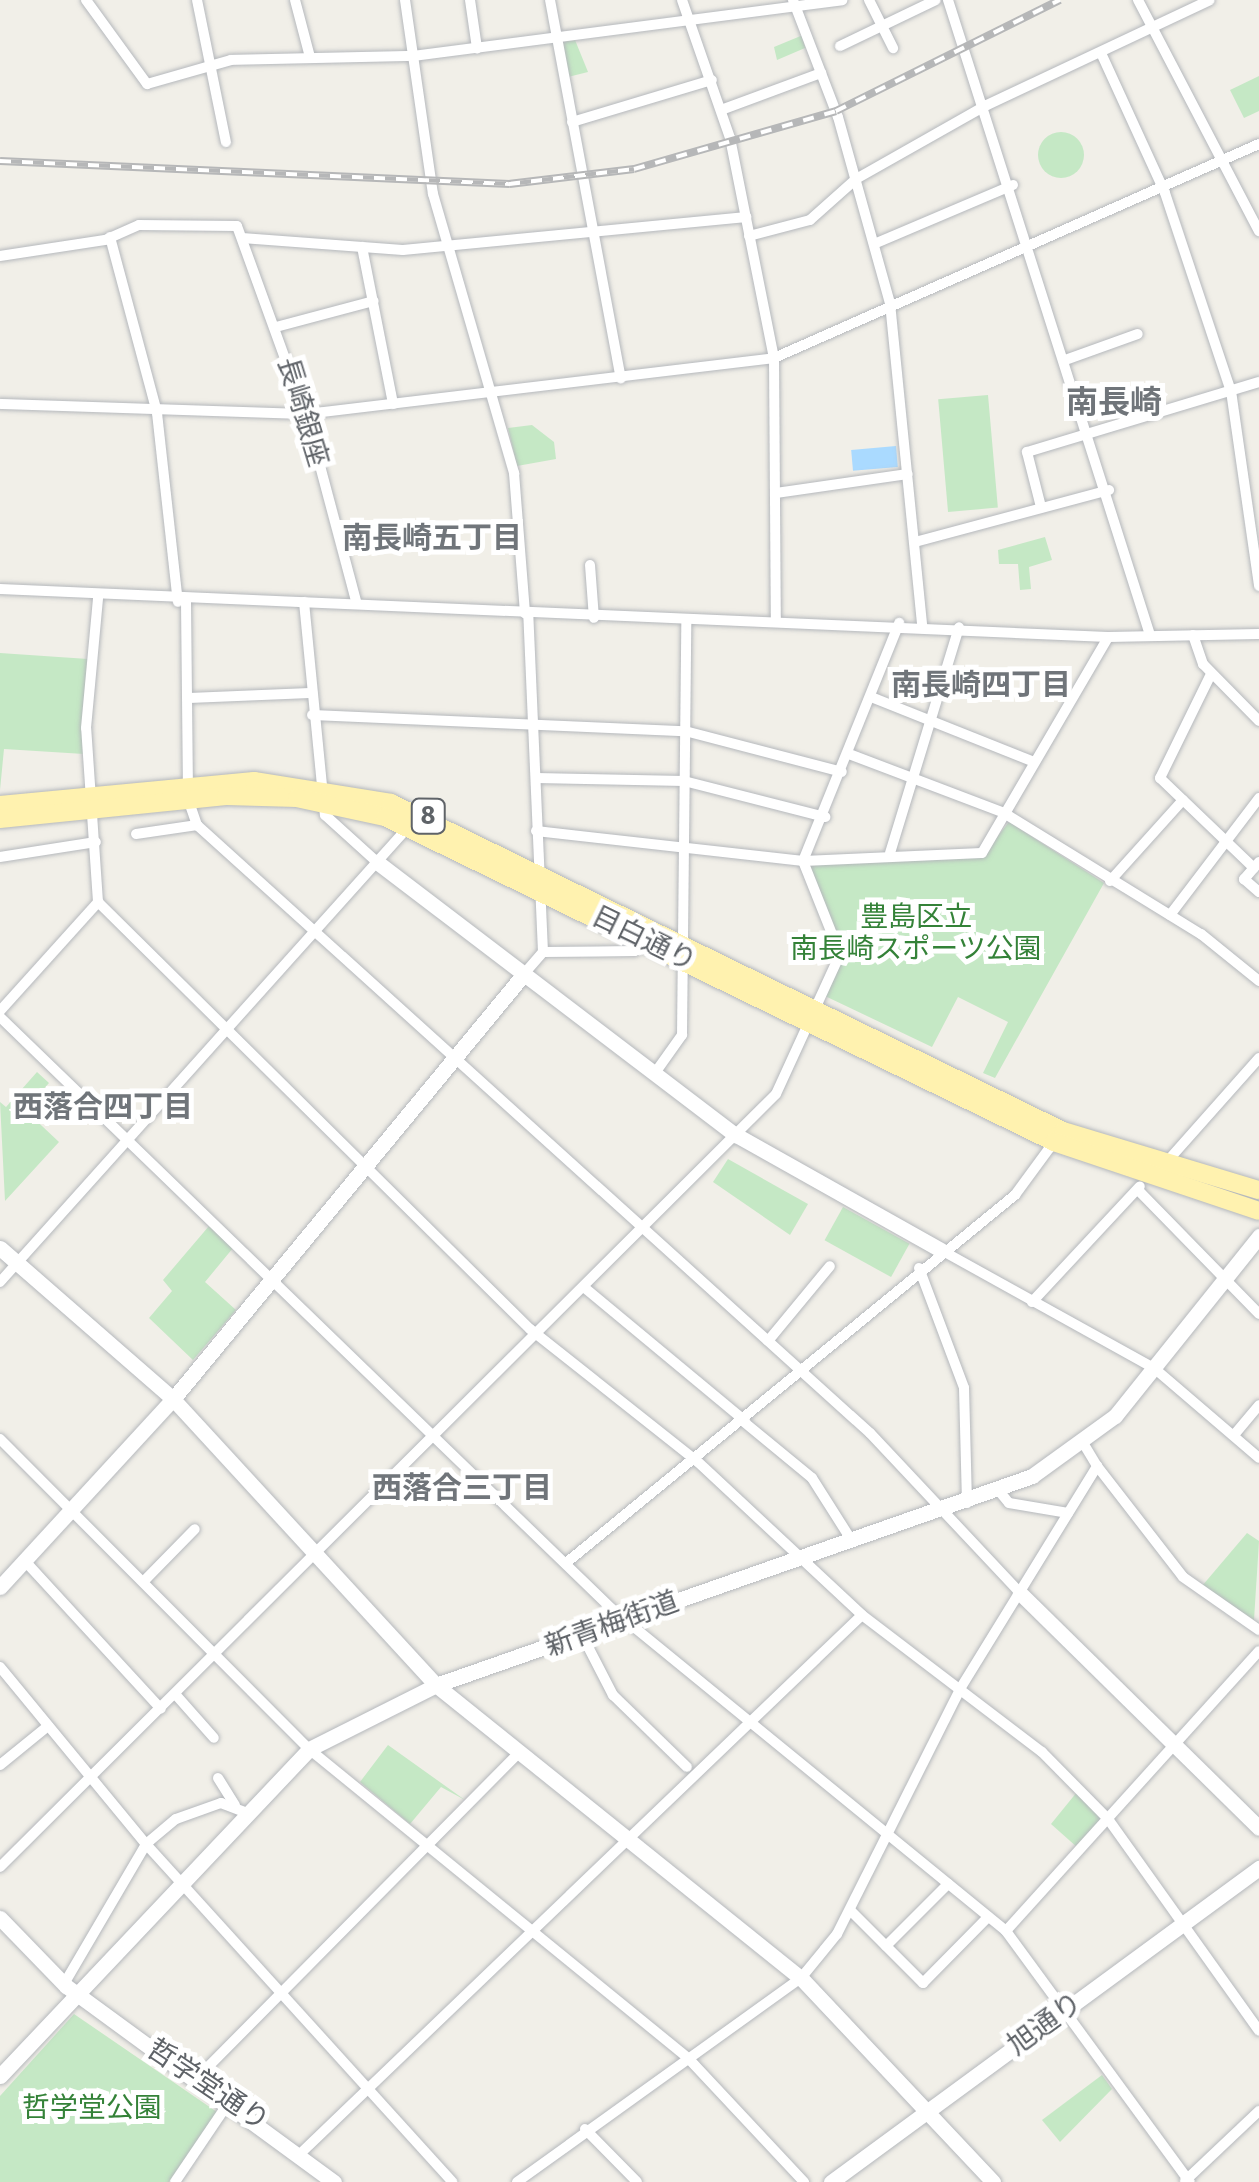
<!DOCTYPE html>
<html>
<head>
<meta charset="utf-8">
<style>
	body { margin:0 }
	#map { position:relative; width:1259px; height:2182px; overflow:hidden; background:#f1efe8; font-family:"Fira Sans","Noto Sans JP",sans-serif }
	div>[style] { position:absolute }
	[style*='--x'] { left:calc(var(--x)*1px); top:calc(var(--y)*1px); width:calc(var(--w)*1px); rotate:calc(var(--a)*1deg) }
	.green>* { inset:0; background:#c5e8c5; transform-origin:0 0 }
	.round { border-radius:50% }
	.water>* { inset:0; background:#aadaff; transform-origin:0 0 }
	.roads { filter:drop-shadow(0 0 2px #b5b8bc) drop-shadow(0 0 2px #b5b8bc) }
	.street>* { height:10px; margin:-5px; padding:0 5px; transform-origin:5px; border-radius:5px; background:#fff }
	.secondary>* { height:15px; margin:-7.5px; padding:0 7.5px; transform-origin:7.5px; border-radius:7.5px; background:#fff }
	.primary>* { height:18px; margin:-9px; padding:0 9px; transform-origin:9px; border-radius:9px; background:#fff2af }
	.rail>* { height:8px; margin-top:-4px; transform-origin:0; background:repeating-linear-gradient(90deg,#fff 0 11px,#b6b7b8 0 22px); box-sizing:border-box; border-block:2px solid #b6b7b8 }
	span { translate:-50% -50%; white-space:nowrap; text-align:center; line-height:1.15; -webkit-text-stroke:10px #fff; paint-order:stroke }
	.shield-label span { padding:2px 8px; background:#fff; border:2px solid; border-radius:8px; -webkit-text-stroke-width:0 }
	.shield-label { font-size:25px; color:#5f6368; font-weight:700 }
	.street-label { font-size:28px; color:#5f6368 }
	.park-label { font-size:28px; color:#348238 }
	.neighbourhood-label { font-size:30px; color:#70757a; font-weight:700 }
	.quarter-label { font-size:32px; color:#70757a; font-weight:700 }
</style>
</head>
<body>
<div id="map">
	<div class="green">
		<i style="clip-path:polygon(803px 35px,805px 48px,777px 60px,774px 47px)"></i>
		<i style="clip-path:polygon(575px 40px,588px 72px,568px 77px,563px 42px)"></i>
		<i style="clip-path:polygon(1259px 76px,1259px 111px,1244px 118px,1230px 90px)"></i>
		<i class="round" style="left:1038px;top:132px;width:46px;height:46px"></i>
		<i style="left:988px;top:395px;width:113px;height:50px;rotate:85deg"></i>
		<i style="clip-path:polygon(532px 425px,554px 442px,556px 459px,517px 466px,508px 428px)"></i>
		<i style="clip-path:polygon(1045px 537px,1052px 560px,1029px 567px,1031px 589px,1020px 590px,1018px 564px,999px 564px,998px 550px)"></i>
		<i style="clip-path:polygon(0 653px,88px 659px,84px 754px,4px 749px,0 790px)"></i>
		<i style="clip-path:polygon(1009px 822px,1104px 883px,995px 1078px,983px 1073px,1008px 1022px,958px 997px,932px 1047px,825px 996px,843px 953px,809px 865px,982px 856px)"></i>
		<i style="clip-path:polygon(37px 1072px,49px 1083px,25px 1110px,59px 1142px,5px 1201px,0 1102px,6px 1107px)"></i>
		<i style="clip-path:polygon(728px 1159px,808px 1204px,790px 1235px,713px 1182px)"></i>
		<i style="left:843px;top:1207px;width:76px;height:38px;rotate:29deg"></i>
		<i style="clip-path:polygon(209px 1226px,233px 1248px,205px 1282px,236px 1310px,193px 1360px,149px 1318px,172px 1291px,163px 1280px)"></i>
		<i style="clip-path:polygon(1247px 1533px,1259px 1541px,1254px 1620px,1202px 1586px)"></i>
		<i style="clip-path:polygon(388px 1745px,465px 1800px,441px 1787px,410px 1824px,360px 1782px)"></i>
		<i style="clip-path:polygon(1077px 1792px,1102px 1817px,1078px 1848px,1051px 1824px)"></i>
		<i style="clip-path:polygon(74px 2014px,217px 2112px,171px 2182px,0 2182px,0 2096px)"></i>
		<i style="clip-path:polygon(1102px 2075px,1112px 2089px,1060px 2142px,1042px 2120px)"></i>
	</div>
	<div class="water">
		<i style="left:896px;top:446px;width:21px;height:45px;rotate:85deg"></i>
	</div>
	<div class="roads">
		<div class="street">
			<i style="--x:86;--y:0;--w:104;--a:54"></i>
			<i style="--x:147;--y:84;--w:87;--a:-15.9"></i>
			<i style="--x:231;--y:60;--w:182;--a:-1.3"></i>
			<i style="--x:413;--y:56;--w:433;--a:-7.4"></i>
			<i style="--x:197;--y:0;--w:145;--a:78.5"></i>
			<i style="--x:295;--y:0;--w:59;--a:75.3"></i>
			<i style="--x:405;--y:0;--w:196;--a:81.8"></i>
			<i style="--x:433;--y:194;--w:291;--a:73.8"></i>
			<i style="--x:514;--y:473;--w:141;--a:85.5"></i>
			<i style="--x:470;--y:0;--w:49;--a:81.7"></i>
			<i style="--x:550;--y:0;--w:385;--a:79.4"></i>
			<i style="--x:682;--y:0;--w:146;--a:70.8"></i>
			<i style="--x:730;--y:138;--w:224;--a:78.7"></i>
			<i style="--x:774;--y:358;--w:263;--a:89.6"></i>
			<i style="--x:793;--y:0;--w:125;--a:69"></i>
			<i style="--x:838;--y:117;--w:193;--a:74.4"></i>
			<i style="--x:890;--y:303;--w:323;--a:84.3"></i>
			<i style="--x:869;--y:0;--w:54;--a:63.4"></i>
			<i style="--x:948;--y:0;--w:666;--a:72.35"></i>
			<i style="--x:1138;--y:0;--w:261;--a:62.4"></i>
			<i style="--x:840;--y:46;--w:106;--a:-25.6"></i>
			<i style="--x:1101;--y:53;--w:154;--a:65.4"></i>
			<i style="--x:1165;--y:193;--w:209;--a:71.6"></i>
			<i style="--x:1231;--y:391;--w:197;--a:81.8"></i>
			<i style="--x:721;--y:110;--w:107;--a:-20.3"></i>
			<i style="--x:572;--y:122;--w:146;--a:-16.7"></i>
			<i style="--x:749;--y:236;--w:63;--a:-14.7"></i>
			<i style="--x:810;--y:220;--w:62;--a:-41.7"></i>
			<i style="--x:856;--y:179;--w:150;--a:-29.5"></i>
			<i style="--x:987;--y:105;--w:246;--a:-25.2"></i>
			<i style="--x:110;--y:237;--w:182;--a:75"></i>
			<i style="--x:157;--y:413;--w:190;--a:83.7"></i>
			<i style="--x:242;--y:238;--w:161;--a:4.3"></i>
			<i style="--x:403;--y:250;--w:345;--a:-5.5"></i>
			<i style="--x:874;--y:244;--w:151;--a:-23"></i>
			<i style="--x:362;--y:247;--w:160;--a:78.8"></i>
			<i style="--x:0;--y:256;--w:106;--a:-8.7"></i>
			<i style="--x:105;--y:240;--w:37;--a:-24"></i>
			<i style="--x:139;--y:225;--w:98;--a:0.6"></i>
			<i style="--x:237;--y:226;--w:215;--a:70.1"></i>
			<i style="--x:310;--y:428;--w:179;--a:75.1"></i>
			<i style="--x:276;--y:327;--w:101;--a:-14.9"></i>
			<i style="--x:1068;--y:359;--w:74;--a:-19.7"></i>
			<i style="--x:0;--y:404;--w:306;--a:1.9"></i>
			<i style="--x:306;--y:414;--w:471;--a:-6.8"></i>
			<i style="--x:774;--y:358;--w:530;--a:-23.81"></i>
			<i style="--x:776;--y:493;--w:133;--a:-8.2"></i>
			<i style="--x:1041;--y:507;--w:57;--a:-104.3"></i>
			<i style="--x:1027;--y:452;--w:242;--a:-16.8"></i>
			<i style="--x:915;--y:542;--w:201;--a:-15"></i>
			<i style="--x:590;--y:565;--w:53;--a:85.7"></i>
			<i style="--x:0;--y:589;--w:1109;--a:2.48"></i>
			<i style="--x:1108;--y:637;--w:151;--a:-1.1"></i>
			<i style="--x:186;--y:602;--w:197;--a:89.4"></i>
			<i style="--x:188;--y:799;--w:28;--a:71"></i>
			<i style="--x:197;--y:825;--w:907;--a:42.1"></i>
			<i style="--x:870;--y:1433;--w:219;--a:46.8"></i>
			<i style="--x:304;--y:602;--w:214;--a:84.4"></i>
			<i style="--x:325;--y:815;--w:70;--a:42.1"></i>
			<i style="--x:1193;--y:635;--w:31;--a:71"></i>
			<i style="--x:1203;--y:664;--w:80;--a:45.5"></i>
			<i style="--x:1211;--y:674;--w:116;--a:116.1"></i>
			<i style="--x:1160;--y:778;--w:130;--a:43.8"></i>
			<i style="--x:871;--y:697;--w:175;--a:21.7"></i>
			<i style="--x:188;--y:698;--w:123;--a:-2.3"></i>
			<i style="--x:312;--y:715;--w:373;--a:2.5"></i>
			<i style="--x:685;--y:731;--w:162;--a:14.6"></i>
			<i style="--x:849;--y:754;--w:166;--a:20.8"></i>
			<i style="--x:1004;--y:813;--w:231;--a:31.6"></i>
			<i style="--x:1201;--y:934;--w:75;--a:39"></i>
			<i style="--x:536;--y:778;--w:148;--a:1.2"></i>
			<i style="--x:684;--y:781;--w:146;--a:14.3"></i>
			<i style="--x:536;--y:831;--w:269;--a:6.4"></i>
			<i style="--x:803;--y:861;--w:179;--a:-2.6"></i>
			<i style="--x:982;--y:853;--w:250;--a:-59.7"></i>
			<i style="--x:136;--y:834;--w:62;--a:-8.4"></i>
			<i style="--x:890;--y:853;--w:236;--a:-73"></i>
			<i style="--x:0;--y:857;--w:97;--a:-8.9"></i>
			<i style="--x:1259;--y:862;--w:23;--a:131"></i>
			<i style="--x:1244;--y:879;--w:20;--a:41"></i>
			<i style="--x:1110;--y:881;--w:109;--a:-48"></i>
			<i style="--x:98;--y:902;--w:607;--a:44.67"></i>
			<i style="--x:530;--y:1329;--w:214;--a:38.4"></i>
			<i style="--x:698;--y:1462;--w:224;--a:43"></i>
			<i style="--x:862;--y:1615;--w:226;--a:37.3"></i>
			<i style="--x:1042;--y:1752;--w:94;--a:45.4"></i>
			<i style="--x:1108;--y:1819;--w:260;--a:54.5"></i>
			<i style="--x:1170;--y:915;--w:147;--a:-52.7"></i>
			<i style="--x:543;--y:952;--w:92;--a:-0.6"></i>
			<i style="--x:635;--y:951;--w:12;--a:-55"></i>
			<i style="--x:523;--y:975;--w:30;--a:-49"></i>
			<i style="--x:543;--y:952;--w:338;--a:-92.5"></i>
			<i style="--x:0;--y:1011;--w:147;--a:-48"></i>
			<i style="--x:98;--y:902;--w:174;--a:-93.9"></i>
			<i style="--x:86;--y:728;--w:131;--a:-84.7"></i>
			<i style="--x:0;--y:1017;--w:853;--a:44.05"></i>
			<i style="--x:613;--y:1610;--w:507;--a:39.24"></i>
			<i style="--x:1006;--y:1931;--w:311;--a:53.8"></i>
			<i style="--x:655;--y:1073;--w:47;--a:-54.6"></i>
			<i style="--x:682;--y:1035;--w:415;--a:-89.4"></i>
			<i style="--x:1164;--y:1165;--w:143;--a:-48.4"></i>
			<i style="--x:1139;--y:1191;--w:172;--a:45.7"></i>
			<i style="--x:941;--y:1250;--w:244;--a:29"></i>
			<i style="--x:1154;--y:1368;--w:138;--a:40.6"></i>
			<i style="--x:919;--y:1268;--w:128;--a:69.4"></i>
			<i style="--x:964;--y:1388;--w:115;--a:88.5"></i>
			<i style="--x:0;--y:1282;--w:614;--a:-48.1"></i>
			<i style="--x:585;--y:1288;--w:208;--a:39.7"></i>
			<i style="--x:1032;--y:1302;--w:158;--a:-47"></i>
			<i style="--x:768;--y:1341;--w:97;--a:-50.4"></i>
			<i style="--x:744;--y:1422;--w:88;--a:39.5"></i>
			<i style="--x:812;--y:1478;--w:75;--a:57.6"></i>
			<i style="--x:1234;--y:1435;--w:39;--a:-50"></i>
			<i style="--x:0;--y:1439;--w:438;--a:45.1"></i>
			<i style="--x:309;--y:1749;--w:489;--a:39.2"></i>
			<i style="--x:688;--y:2058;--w:170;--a:46.9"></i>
			<i style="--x:1097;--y:1466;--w:140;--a:52.2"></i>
			<i style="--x:1183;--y:1577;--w:93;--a:34.9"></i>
			<i style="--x:1000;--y:1492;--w:14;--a:51"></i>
			<i style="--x:1009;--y:1503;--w:60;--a:9.6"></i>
			<i style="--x:24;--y:1560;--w:202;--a:47.4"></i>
			<i style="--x:566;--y:1563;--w:581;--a:-39.34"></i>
			<i style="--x:1015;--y:1195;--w:66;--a:-53.7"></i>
			<i style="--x:145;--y:1580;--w:71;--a:-45.6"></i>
			<i style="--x:582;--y:1635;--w:68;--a:62.7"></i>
			<i style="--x:613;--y:1695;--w:103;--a:44.2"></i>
			<i style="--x:0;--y:1667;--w:229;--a:50.5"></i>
			<i style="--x:146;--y:1844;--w:456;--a:47.8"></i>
			<i style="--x:176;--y:1695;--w:57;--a:48.5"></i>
			<i style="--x:0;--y:1765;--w:62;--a:-39.1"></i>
			<i style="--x:218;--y:1778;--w:32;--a:58"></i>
			<i style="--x:0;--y:1867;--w:1095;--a:-44.89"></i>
			<i style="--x:776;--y:1094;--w:154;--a:-65.4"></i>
			<i style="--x:840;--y:954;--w:100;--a:-111.7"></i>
			<i style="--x:803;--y:861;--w:257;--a:-68"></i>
			<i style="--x:851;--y:1911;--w:102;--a:45"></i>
			<i style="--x:923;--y:1983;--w:93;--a:-45.4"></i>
			<i style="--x:1006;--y:1931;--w:377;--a:-47.9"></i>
			<i style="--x:886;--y:1946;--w:88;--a:-45"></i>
			<i style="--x:64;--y:1984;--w:162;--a:-59.6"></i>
			<i style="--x:146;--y:1844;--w:39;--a:-40"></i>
			<i style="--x:176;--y:1819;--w:48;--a:-19.6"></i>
			<i style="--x:221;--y:1803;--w:28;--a:21"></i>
			<i style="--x:197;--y:2078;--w:458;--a:-45.3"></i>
			<i style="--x:585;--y:2129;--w:74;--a:45.5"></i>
			<i style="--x:303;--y:2151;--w:774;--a:-43.8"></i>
			<i style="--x:1185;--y:2181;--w:102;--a:-43.4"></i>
			<i style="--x:175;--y:2182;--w:97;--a:-56"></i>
			<i style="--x:517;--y:2182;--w:350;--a:-35.7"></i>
			<i style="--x:801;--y:1978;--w:57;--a:-50.7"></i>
			<i style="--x:837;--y:1934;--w:274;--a:-63.3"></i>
			<i style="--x:960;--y:1689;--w:262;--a:-58.4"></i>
			<i style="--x:1097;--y:1466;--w:26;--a:-121"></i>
		</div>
		<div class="secondary">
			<i style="--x:377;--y:862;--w:451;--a:37.3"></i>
			<i style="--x:736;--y:1135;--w:235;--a:29.3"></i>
			<i style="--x:0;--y:1248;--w:230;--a:41.1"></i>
			<i style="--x:173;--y:1399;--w:389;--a:47.4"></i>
			<i style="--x:436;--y:1685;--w:468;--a:38.8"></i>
			<i style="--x:801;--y:1978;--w:280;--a:46.7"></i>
			<i style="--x:0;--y:1587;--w:255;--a:-47.4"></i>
			<i style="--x:173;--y:1399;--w:550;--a:-50.46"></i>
			<i style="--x:1020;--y:1593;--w:335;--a:44.5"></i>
			<i style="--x:0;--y:1918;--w:95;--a:45.9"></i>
			<i style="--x:66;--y:1986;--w:332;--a:36.2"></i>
			<i style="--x:0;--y:2076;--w:450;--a:-46.6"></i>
			<i style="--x:309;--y:1749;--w:142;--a:-26.7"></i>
			<i style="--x:436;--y:1685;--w:632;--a:-19.32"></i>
			<i style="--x:1032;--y:1476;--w:102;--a:-35.9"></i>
			<i style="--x:1115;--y:1416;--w:231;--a:-51.3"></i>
			<i style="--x:831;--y:2182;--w:531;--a:-36.27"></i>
		</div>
		<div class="primary">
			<i style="--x:0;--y:805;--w:255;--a:-5.4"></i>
			<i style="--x:254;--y:781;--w:139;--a:9.1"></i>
			<i style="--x:391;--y:803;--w:748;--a:26.02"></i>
			<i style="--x:1063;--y:1131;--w:205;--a:16.8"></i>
			<i style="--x:0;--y:819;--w:227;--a:-5.8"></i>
			<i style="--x:226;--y:796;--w:71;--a:1.6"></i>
			<i style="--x:297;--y:798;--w:90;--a:12.2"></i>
			<i style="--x:385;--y:817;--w:744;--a:25.91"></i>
			<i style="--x:1054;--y:1142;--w:216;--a:18.6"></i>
		</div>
	</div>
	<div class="rail">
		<i style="--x:0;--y:161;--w:510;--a:2.59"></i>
		<i style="--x:509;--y:184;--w:126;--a:-6.8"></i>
		<i style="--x:634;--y:169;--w:210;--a:-16"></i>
		<i style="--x:836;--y:111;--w:250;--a:-26.4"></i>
	</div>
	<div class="shield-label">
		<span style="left:428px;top:816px">8</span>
	</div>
	<div class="street-label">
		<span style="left:303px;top:412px;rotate:73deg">長崎銀座</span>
		<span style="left:644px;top:939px;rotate:26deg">目白通り</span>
		<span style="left:612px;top:1624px;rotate:-20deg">新青梅街道</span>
		<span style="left:1045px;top:2024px;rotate:-36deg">旭通り</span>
		<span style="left:208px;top:2085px;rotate:34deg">哲学堂通り</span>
	</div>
	<div class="park-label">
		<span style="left:916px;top:933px">豊島区立<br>南長崎スポーツ公園</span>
		<span style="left:92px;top:2108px">哲学堂公園</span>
	</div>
	<div class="neighbourhood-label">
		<span style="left:432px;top:538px">南長崎五丁目</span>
		<span style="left:981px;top:685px">南長崎四丁目</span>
		<span style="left:103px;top:1107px">西落合四丁目</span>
		<span style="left:462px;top:1488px">西落合三丁目</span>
	</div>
	<div class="quarter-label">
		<span style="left:1114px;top:402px">南長崎</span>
	</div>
</div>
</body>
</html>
